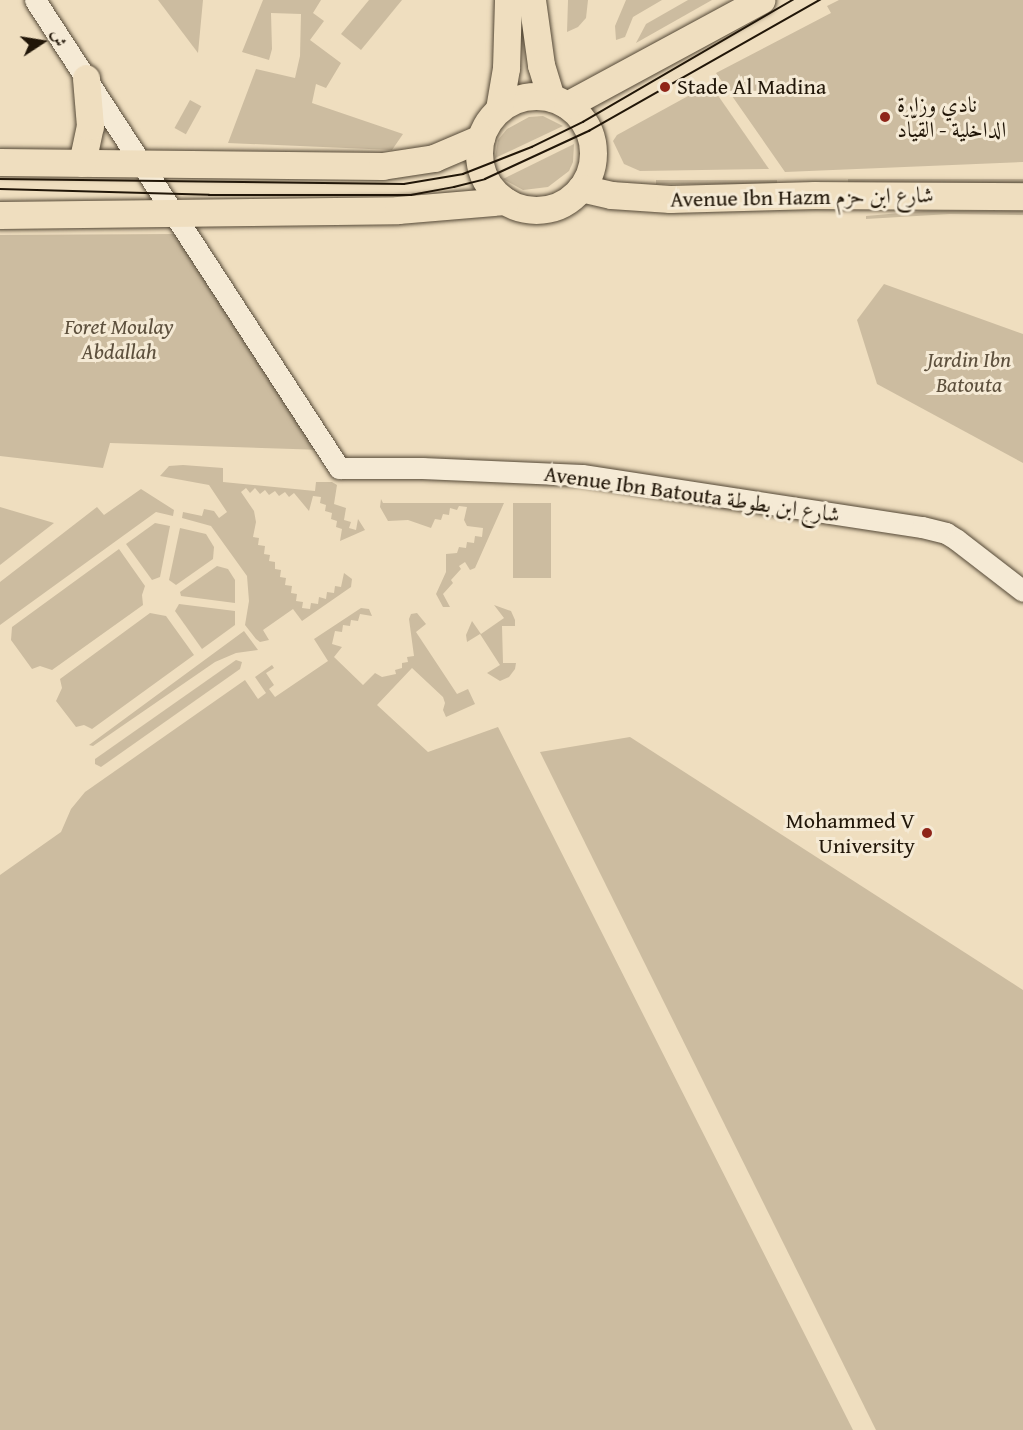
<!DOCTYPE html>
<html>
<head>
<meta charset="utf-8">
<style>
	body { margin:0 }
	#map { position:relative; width:1023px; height:1430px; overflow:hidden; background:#efdebf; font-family:"Gentium Book Plus",Amiri,serif }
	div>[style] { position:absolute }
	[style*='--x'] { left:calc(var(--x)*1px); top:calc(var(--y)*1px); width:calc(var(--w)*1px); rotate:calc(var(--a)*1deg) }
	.green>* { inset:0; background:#ccbca0; transform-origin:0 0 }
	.roads { filter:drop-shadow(0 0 2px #544836) drop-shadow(0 0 2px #544836) }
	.minor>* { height:21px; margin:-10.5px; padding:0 10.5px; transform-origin:10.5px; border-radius:10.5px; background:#f5ead5 }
	.major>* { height:27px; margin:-13.5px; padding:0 13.5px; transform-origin:13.5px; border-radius:13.5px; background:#efdebf }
	.major>.ring { margin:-13.5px; padding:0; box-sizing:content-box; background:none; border:27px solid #efdebf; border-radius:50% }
	.tram>* { height:1.5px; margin:-0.75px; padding:0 0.75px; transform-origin:0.75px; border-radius:0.75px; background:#211608 }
	.dots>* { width:16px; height:16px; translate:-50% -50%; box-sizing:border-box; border:3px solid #f5ead5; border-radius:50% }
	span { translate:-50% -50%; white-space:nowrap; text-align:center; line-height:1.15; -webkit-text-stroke:6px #f5ead5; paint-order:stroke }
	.poi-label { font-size:22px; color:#211608 }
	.left { translate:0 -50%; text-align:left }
	.right { translate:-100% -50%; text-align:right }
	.street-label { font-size:22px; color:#211608 }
	.park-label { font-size:22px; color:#5d503d; font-style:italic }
	.north { position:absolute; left:12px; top:12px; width:60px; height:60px; -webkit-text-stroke:4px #f5ead5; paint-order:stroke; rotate:78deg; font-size:16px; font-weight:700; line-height:24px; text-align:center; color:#211608 }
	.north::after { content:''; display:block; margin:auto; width:21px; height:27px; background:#211608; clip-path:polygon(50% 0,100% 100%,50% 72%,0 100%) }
</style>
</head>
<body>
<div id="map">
	<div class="green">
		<i style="clip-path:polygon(158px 0,203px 0,198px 53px)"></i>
		<i style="clip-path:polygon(263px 0,321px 0,313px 13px,324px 21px,310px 40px,341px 63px,326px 88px,316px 84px,312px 103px,403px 134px,392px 150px,228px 143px,256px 69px,295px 78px,300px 56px,301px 14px,271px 13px,272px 49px,269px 60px,242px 52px)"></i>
		<i style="clip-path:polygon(369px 0,402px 0,361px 50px,341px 34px)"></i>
		<i style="clip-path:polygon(568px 0,588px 0,586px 18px,578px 27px,567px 32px)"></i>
		<i style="clip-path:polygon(626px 0,662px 0,633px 17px,625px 37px,616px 40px,615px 26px)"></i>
		<i style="clip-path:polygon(688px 0,712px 0,636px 43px,646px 24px)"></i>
		<i style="clip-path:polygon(839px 0,1023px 0,1023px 162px,785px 172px,716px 73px,831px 13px,827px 6px)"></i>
		<i style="clip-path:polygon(710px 84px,769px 169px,640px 171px,624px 164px,613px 141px,617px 135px)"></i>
		<i style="left:190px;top:100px;width:13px;height:32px;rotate:29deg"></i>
		<i style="clip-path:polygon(543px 116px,563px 126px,495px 158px,498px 140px,507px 129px,529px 117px)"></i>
		<i style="clip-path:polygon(574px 144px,573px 162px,569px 171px,548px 187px,523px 190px,503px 179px)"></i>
		<i style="left:1023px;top:179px;width:4px;height:175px;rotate:90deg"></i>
		<i style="left:656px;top:180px;width:121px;height:4px"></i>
		<i style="clip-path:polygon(923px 211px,1023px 211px,1023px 215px,950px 214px,866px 219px,866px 216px)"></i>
		<i style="clip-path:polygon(175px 234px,324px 450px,110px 443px,103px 468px,0 456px,0 235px)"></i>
		<i style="clip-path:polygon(884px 284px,1023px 334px,1023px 463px,877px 384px,857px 320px)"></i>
		<i style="clip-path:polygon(183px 465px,223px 468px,223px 482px,315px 491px,316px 482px,332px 482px,337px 485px,334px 504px,346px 508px,344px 520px,351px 522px,349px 528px,356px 530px,358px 519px,365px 530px,340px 541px,342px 529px,336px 527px,337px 521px,331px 519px,332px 513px,325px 511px,326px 505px,320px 503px,321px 497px,313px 496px,309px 511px,294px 493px,289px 497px,285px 492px,279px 496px,275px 491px,269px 495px,265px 490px,260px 494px,255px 488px,250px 493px,246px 488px,241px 492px,254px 511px,256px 522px,253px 537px,259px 538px,258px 545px,265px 546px,264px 554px,270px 555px,269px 561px,275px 562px,275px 569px,281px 570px,280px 577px,286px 578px,285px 585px,292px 586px,291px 593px,297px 594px,296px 601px,303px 602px,302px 608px,310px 609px,311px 603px,318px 604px,319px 597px,326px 599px,327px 592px,334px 593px,335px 586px,341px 587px,344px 573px,352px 579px,351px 587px,302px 621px,293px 609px,263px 630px,269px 640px,260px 642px,256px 639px,245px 625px,249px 601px,247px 576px,211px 526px,182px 518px,183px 512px,202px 516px,204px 509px,214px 511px,219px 518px,227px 512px,209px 485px,160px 476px,169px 466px)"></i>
		<i style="clip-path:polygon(141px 489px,174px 510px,173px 516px,156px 512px,0 625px,0 582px,97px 507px,104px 515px)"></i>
		<i style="clip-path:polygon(381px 499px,383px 503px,504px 503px,475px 568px,470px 570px,465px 562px,459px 566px,461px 569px,451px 580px,453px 583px,443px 594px,450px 607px,443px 607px,436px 594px,446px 572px,446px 554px,457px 553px,459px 547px,466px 548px,467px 542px,474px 543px,475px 536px,482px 537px,483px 528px,467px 526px,464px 520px,467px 507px,459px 506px,457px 510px,450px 508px,449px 515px,443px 514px,441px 520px,435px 519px,431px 528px,408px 520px,388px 521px,380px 507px)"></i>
		<i style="left:513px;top:503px;width:38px;height:75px"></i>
		<i style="clip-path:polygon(0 507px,54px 523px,0 565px)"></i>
		<i style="clip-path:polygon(155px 523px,170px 526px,160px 577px,152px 580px,126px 544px)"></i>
		<i style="clip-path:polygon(180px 528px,206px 534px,214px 547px,213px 559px,176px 585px,169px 580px)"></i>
		<i style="clip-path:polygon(119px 549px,145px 586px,142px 595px,143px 605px,52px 670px,40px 666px,32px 669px,11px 640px,12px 627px)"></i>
		<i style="clip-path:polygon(217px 566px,228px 569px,235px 580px,235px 603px,181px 596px,180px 592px)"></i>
		<i style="clip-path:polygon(179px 604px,235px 611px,235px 625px,202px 649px,175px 611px)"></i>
		<i style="clip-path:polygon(494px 605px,511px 611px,515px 620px,515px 626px,502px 626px,503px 663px,516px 663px,515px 669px,509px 677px,500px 681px,487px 673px,500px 665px,480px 634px,467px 642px,466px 635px,472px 621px,481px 634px,504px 618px)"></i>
		<i style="clip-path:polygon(361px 608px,369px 609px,372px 616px,360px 614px,358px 621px,351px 620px,350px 626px,343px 625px,342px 632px,335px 631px,332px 644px,342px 647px,334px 657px,363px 685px,375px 673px,382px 677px,396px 674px,395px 670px,402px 668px,402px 663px,408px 662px,407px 657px,414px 656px,409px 619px,411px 614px,417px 613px,426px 624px,416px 632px,457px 694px,468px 689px,475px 704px,446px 717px,443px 710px,445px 703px,443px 697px,412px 668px,377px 705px,428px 752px,498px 727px,853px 1430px,0 1430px,0 875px,61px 832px,71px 809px,85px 792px,245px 680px,258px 699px,266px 693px,255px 677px,272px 665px,274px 668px,266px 673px,274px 685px,269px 689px,275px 697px,328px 661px,314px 639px)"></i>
		<i style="clip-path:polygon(150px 613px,166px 616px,194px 655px,92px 729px,84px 725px,76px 727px,56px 701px,62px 688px,60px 679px)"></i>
		<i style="clip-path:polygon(244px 631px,258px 650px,236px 653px,215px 662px,93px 746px,89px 745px)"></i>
		<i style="clip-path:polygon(236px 660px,242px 662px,240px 669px,101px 767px,95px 764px,95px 759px)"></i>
		<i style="clip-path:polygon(630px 737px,1023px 990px,1023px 1430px,876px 1430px,540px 752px)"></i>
	</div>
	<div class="roads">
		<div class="minor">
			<i style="--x:35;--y:0;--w:558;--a:56.99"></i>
			<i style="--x:339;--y:468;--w:83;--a:0"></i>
			<i style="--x:422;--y:468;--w:160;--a:2.5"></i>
			<i style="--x:582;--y:475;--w:344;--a:8.7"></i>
			<i style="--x:922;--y:527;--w:25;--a:14"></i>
			<i style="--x:946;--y:533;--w:13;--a:32"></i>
			<i style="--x:957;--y:540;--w:83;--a:37.7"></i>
		</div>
		<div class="major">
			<i style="--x:532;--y:0;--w:66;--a:82.1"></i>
			<i style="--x:541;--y:65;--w:34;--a:73"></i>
			<i class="ring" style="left:479px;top:96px;width:87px;height:87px"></i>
			<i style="--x:567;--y:105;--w:221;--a:-28.4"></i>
			<i style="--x:499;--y:109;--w:42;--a:-80.3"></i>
			<i style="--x:506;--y:68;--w:68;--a:-88.3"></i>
			<i style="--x:0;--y:162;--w:382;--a:0.6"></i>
			<i style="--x:382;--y:166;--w:53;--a:-8.7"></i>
			<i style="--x:434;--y:158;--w:51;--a:-23.1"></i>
			<i style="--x:82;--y:163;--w:38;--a:-78"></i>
			<i style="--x:90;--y:126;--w:48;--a:-94.8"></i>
			<i style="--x:581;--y:188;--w:31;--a:13"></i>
			<i style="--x:611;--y:195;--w:59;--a:3.9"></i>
			<i style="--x:670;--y:199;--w:145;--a:-1.6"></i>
			<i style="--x:815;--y:195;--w:208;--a:0.3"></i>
			<i style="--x:0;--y:215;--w:398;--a:-0.7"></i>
			<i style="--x:398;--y:210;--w:108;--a:-4.8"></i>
		</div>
	</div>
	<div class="tram">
		<i style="--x:0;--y:179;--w:404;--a:0.7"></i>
		<i style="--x:404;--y:184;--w:60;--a:-9.6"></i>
		<i style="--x:463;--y:174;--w:74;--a:-21.4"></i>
		<i style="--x:532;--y:147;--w:57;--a:-26.1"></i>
		<i style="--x:583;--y:122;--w:243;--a:-30.2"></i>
		<i style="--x:0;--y:189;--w:209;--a:1.6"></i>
		<i style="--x:209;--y:195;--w:202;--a:0"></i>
		<i style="--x:411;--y:195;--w:44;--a:-10.5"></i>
		<i style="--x:454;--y:187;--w:32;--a:-14"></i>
		<i style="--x:485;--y:179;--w:115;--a:-24.8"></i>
		<i style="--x:589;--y:131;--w:266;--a:-29.6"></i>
	</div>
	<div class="dots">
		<i style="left:665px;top:87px;background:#8f2418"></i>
		<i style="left:885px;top:117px;background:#8f2418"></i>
		<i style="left:927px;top:833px;background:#8f2418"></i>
	</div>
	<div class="poi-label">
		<span class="left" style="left:677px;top:87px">Stade Al Madina</span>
		<span class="left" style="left:897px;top:117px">نادي وزارة<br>الداخلية - القيّاد</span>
		<span class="right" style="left:915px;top:833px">Mohammed V<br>University</span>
	</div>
	<div class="street-label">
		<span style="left:802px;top:197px;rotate:-1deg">Avenue Ibn Hazm شارع ابن حزم</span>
		<span style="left:692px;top:494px;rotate:8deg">Avenue Ibn Batouta شارع ابن بطوطة</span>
	</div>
	<div class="park-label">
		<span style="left:119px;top:339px">Foret Moulay<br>Abdallah</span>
		<span style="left:969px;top:372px">Jardin Ibn<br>Batouta</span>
	</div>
	<div class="north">ش</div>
</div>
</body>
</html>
